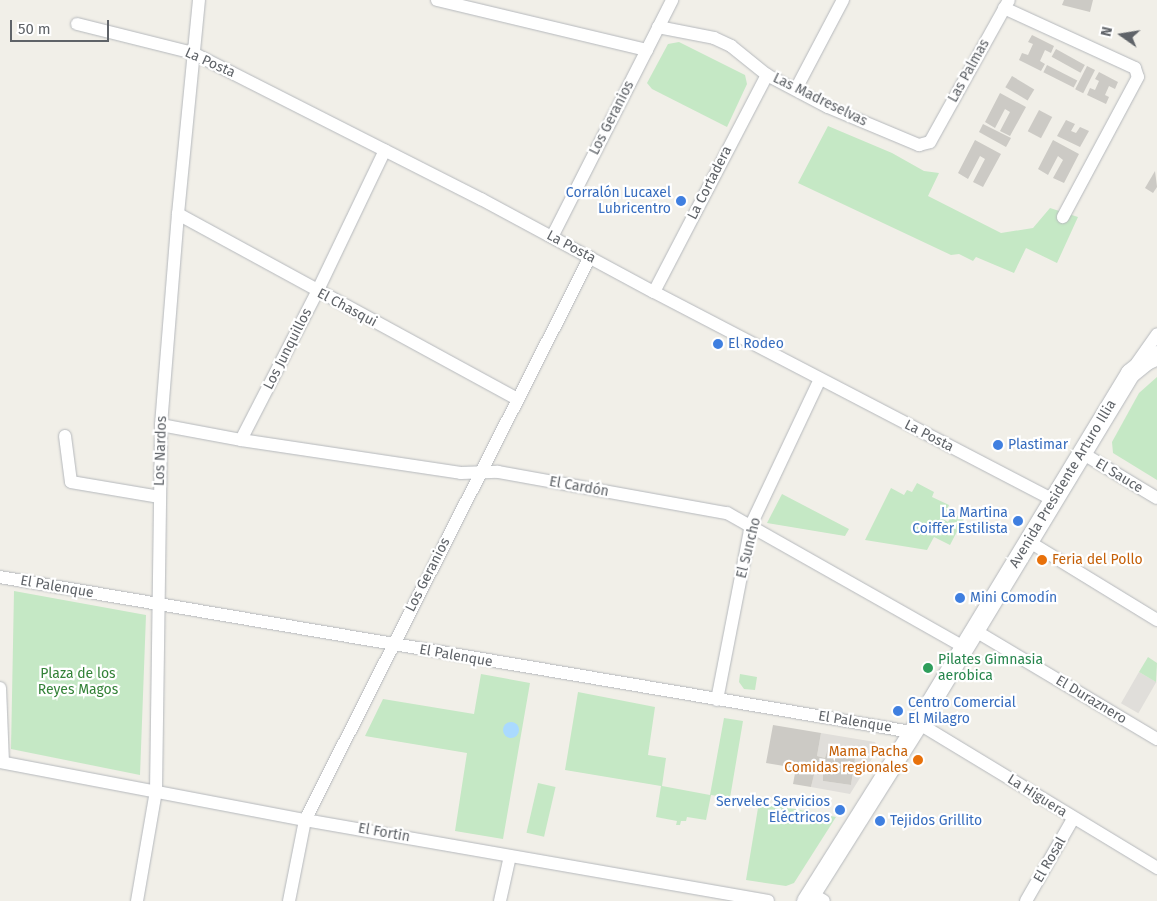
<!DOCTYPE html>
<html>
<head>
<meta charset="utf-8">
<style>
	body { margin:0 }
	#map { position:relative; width:1157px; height:901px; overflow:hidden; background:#f1efe8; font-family:"Fira Sans",sans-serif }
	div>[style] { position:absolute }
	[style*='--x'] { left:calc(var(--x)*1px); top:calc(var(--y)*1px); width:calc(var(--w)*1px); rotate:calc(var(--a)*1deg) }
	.industrial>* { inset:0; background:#e0deda; transform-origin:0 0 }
	.green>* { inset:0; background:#c5e8c5; transform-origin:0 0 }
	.water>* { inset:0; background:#aadaff }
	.round { border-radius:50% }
	.building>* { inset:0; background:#cccac5; transform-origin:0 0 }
	.roads { filter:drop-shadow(0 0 1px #b5b8bc) drop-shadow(0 0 1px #b5b8bc) }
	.street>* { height:12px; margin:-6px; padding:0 6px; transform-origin:6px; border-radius:6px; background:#fff }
	.secondary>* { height:19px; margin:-9.5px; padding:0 9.5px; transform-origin:9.5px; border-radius:9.5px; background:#fff }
	.dots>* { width:14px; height:14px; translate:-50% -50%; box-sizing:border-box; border:2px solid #fff; border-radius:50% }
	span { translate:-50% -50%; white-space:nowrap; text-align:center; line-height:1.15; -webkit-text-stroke:4.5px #fff; paint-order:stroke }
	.street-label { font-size:14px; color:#5f6368 }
	.shop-label { font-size:14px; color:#366cbe }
	.right { translate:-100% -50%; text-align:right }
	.left { translate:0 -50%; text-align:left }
	.food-label { font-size:14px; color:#c56008 }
	.leisure-label { font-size:14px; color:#27864d }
	.park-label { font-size:14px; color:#348238 }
	.north { position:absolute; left:1097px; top:10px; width:50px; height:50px; -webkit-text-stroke:4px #fff; paint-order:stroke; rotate:283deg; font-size:14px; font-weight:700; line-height:20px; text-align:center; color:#5f6368 }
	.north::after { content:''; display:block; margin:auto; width:18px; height:22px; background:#5f6368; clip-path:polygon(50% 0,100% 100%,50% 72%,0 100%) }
	.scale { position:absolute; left:10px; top:20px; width:99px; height:22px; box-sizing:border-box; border:2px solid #5f6368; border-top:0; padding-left:6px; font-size:15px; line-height:18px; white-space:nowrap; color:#5f6368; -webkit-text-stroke:4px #fff; paint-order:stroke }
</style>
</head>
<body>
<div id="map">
	<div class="industrial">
		<i style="left:1139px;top:672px;width:20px;height:36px;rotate:30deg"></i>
		<i style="clip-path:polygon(821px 733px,875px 742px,878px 749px,850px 794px,811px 787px,815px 771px,823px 772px,823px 781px,851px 785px,856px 753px,828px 748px,825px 758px,817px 756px)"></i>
	</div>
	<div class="green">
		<i style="clip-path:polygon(679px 42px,745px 75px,747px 84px,727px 127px,652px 89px,647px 83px,668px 44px)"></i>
		<i style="clip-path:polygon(828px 126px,892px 153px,924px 171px,939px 173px,928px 196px,1001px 233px,1033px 228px,1050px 208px,1078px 217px,1057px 263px,1026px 248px,1014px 273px,976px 257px,973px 261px,959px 254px,951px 255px,798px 183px)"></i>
		<i style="clip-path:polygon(1157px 377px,1157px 480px,1113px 453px,1112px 442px,1139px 393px)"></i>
		<i style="clip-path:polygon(917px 483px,934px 492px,932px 497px,949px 505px,943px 519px,948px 522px,953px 513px,964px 518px,950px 545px,934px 537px,927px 550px,865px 540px,891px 488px,904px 495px,907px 490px,912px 492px)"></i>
		<i style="clip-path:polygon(782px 494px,849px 529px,845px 536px,767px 523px)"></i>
		<i style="clip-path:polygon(14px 591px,146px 615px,140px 775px,11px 749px)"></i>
		<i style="clip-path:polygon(1148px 657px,1157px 663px,1156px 682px,1139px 672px)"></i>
		<i style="clip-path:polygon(481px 674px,530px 683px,503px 839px,455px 831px,467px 753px,365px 736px,383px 699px,474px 714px)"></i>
		<i style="clip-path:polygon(740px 674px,757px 677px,755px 690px,744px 689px,739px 682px)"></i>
		<i style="clip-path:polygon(578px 692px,655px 707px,648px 755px,666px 758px,662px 786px,710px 795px,724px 718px,743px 721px,730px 798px,711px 795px,706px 820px,687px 817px,686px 821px,681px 821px,680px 825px,676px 825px,677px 821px,656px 817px,661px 786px,565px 770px)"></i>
		<i style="left:538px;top:783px;width:18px;height:51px;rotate:13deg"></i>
		<i style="clip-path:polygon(759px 802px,836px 817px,794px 883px,786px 886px,746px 880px)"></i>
	</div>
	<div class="water">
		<i class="round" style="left:503px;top:722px;width:16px;height:16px"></i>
	</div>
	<div class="building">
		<i style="clip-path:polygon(1064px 0,1093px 0,1090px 12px,1062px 5px)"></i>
		<i style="clip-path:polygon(1032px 35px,1054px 46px,1051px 53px,1045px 50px,1040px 61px,1045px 64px,1041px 71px,1019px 60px,1022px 53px,1028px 55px,1033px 44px,1028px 42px)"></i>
		<i style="left:1056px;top:49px;width:33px;height:9px;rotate:29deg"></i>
		<i style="left:1047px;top:65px;width:34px;height:8px;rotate:27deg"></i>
		<i style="left:1087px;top:66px;width:9px;height:26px;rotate:27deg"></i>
		<i style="clip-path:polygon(1099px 72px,1118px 82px,1115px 89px,1109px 86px,1105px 95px,1109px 97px,1106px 104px,1087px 95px,1090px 88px,1095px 90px,1099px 81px,1095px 79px)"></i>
		<i style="left:1012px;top:76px;width:26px;height:13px;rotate:31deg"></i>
		<i style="clip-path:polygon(1000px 93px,1026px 107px,1010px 136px,1000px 131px,1010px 112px,1005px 109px,995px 128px,985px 122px)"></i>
		<i style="left:1039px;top:110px;width:15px;height:24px;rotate:28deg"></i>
		<i style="clip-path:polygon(1066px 120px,1075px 124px,1071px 131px,1076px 133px,1080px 127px,1089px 131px,1080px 147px,1057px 136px)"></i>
		<i style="clip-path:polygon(983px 124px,1011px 138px,1006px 147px,979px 132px)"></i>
		<i style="clip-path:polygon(975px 140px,1001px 154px,983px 187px,973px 182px,985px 159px,980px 156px,968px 179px,958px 173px)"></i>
		<i style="clip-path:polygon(1053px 140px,1079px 154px,1064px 183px,1053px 178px,1063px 160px,1058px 156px,1048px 175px,1038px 169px)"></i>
		<i style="clip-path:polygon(1155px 171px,1157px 187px,1153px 193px,1145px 188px)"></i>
		<i style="clip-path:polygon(773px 725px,821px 733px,817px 756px,825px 758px,828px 748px,856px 752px,851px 785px,823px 781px,823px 772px,815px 771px,811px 787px,793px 784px,796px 768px,766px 763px)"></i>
	</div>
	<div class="roads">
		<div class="street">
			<i style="--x:437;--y:0;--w:216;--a:13.4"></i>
			<i style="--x:1004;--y:8;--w:144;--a:24.6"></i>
			<i style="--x:1135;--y:68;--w:9;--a:72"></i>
			<i style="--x:1138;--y:77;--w:159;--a:118.2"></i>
			<i style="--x:77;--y:24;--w:120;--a:14"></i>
			<i style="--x:193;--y:53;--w:323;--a:26.9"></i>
			<i style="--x:481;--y:199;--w:196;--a:28.3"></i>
			<i style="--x:654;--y:292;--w:450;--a:27.5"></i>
			<i style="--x:658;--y:27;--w:57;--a:11.1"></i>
			<i style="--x:714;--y:38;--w:19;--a:25"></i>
			<i style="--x:731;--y:46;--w:46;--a:38.9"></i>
			<i style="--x:767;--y:75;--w:69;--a:27.7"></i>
			<i style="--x:828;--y:107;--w:99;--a:22.7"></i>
			<i style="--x:919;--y:145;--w:11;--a:-15"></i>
			<i style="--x:930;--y:142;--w:162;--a:-60.9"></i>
			<i style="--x:796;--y:89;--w:101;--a:-62.2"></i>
			<i style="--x:178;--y:214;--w:387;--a:28.6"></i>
			<i style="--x:552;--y:237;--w:266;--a:-63.1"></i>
			<i style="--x:654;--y:292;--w:245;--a:-62.5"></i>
			<i style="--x:1137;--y:363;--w:35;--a:-55"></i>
			<i style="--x:161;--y:425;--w:81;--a:10.6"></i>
			<i style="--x:241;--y:440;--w:222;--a:8.5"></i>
			<i style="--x:461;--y:473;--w:37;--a:-2"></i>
			<i style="--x:498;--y:472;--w:233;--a:10.2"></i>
			<i style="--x:727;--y:513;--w:272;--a:29.5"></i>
			<i style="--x:65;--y:436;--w:46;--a:82.6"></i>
			<i style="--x:71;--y:482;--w:90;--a:9.6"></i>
			<i style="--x:241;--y:440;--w:166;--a:-62.8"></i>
			<i style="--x:317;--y:292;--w:157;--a:-64.4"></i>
			<i style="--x:1082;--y:453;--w:87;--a:31"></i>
			<i style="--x:1028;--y:541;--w:151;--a:31.5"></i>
			<i style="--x:0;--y:577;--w:925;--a:9.65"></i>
			<i style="--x:974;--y:630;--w:213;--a:30.8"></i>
			<i style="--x:0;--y:688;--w:74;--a:87.7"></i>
			<i style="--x:717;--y:700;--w:178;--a:-79"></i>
			<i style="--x:751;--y:525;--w:161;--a:-64.7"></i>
			<i style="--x:918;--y:723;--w:280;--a:31.2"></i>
			<i style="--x:0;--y:762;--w:310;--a:10.8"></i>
			<i style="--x:305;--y:820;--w:470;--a:9.9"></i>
			<i style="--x:811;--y:893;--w:15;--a:32"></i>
			<i style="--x:137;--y:901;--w:112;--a:-80.2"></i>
			<i style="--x:156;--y:791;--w:366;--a:-89.2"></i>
			<i style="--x:161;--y:425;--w:212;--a:-85.4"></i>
			<i style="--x:178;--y:214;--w:215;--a:-84.4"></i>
			<i style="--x:289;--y:901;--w:83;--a:-78.8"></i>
			<i style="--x:305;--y:820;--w:631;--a:-63.15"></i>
			<i style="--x:500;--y:901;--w:46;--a:-77.5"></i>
			<i style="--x:1026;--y:901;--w:95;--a:-60.2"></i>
		</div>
		<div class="secondary">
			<i style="--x:806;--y:901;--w:210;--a:-57.8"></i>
			<i style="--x:918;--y:723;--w:409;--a:-58.8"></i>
			<i style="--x:1130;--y:373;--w:21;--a:-39"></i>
			<i style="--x:1146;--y:360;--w:12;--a:-24"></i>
		</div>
	</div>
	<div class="dots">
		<i style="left:681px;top:201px;background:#3f7fe0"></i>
		<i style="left:718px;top:344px;background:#3f7fe0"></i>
		<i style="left:998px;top:445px;background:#3f7fe0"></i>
		<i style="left:1018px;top:521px;background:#3f7fe0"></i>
		<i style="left:1042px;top:560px;background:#e8710a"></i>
		<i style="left:960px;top:598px;background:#3f7fe0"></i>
		<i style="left:928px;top:668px;background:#2e9e5b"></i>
		<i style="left:898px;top:711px;background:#3f7fe0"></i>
		<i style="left:918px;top:760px;background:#e8710a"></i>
		<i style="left:840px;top:810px;background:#3f7fe0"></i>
		<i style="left:880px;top:821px;background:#3f7fe0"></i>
	</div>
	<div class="street-label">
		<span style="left:210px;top:63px;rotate:24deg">La Posta</span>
		<span style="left:969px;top:71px;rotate:-61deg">Las Palmas</span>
		<span style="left:820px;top:100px;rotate:26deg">Las Madreselvas</span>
		<span style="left:612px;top:118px;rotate:-63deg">Los Geranios</span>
		<span style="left:710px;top:183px;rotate:-63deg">La Cortadera</span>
		<span style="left:571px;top:247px;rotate:28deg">La Posta</span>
		<span style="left:347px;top:308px;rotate:28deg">El Chasqui</span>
		<span style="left:288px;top:349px;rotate:-63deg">Los Junquillos</span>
		<span style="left:929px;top:436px;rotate:27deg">La Posta</span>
		<span style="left:161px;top:451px;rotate:-88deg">Los Nardos</span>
		<span style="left:1119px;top:476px;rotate:31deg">El Sauce</span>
		<span style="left:1063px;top:484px;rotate:-59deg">Avenida Presidente Arturo Illia</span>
		<span style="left:579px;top:487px;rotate:10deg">El Cardón</span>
		<span style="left:749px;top:548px;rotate:-76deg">El Suncho</span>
		<span style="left:428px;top:575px;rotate:-63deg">Los Geranios</span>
		<span style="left:57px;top:587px;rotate:10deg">El Palenque</span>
		<span style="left:456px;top:656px;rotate:10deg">El Palenque</span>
		<span style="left:1091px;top:700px;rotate:31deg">El Duraznero</span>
		<span style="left:855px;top:722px;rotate:9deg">El Palenque</span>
		<span style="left:1037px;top:796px;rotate:32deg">La Higuera</span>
		<span style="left:384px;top:833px;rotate:10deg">El Fortin</span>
		<span style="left:1050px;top:860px;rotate:-60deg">El Rosal</span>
	</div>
	<div class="shop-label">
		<span class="right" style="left:671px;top:201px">Corralón Lucaxel<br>Lubricentro</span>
		<span class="left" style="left:728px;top:344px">El Rodeo</span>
		<span class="left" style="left:1008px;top:445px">Plastimar</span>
		<span class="right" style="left:1008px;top:521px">La Martina<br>Coiffer Estilista</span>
		<span class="left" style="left:970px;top:598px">Mini Comodín</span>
		<span class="left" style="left:908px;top:711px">Centro Comercial<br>El Milagro</span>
		<span class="right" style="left:830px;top:810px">Servelec Servicios<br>Eléctricos</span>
		<span class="left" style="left:890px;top:821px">Tejidos Grillito</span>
	</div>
	<div class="food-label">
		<span class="left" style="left:1052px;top:560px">Feria del Pollo</span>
		<span class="right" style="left:908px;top:760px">Mama Pacha<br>Comidas regionales</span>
	</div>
	<div class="leisure-label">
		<span class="left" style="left:938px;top:668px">Pilates Gimnasia<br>aerobica</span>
	</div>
	<div class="park-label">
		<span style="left:78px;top:682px">Plaza de los<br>Reyes Magos</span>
	</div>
	<div class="north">N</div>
	<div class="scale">50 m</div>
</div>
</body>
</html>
